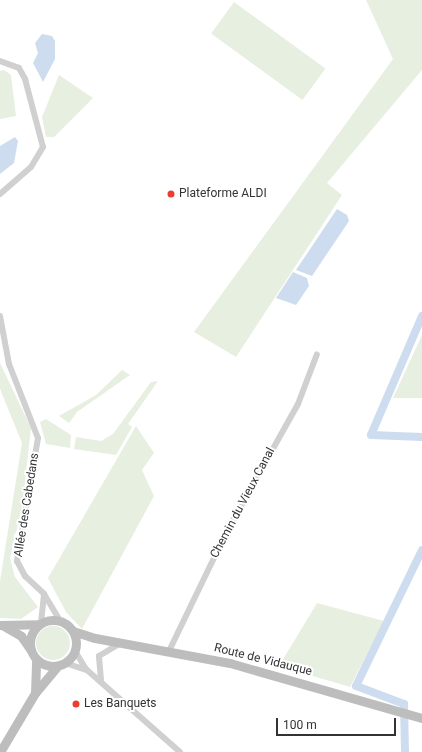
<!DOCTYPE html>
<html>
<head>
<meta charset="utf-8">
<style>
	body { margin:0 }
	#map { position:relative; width:422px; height:752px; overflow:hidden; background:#fff; font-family:Roboto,sans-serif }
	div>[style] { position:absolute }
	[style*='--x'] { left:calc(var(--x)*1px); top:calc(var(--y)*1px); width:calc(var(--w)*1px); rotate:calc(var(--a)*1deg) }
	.green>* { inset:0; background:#e7efe1; transform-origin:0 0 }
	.round { border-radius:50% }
	.water>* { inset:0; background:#cdddef }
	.canal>* { height:8px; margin:-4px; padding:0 4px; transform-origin:4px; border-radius:4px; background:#cdddef }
	.street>* { height:6px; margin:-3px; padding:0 3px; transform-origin:3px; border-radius:3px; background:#d0d0d0 }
	.secondary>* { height:9px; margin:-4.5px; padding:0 4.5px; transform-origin:4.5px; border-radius:4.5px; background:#bdbdbd }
	.secondary>.ring { margin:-4.5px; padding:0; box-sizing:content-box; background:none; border:9px solid #bdbdbd; border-radius:50% }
	.dots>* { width:11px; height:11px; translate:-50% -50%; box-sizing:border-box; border:2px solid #fff; border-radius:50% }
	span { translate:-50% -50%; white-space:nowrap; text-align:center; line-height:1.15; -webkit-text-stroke:4px #fff; paint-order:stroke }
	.poi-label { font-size:12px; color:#333 }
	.left { translate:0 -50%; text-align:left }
	.street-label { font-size:12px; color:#333 }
	.scale { position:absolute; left:276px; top:718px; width:120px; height:18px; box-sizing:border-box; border:2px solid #333; border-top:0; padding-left:5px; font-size:12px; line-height:14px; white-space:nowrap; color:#333; -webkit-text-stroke:3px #fff; paint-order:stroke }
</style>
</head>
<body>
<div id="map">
	<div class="green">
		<i style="clip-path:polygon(366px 0,422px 0,422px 70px,327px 183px,342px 195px,236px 357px,194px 332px,393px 59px)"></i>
		<i style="left:234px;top:2px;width:113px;height:39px;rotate:36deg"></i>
		<i style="clip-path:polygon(4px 70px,11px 75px,16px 116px,0 119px,0 71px)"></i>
		<i style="clip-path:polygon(59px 75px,93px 98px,54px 137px,46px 137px,42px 117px)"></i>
		<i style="clip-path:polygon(422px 335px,422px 398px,393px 398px)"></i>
		<i style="clip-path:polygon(0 363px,31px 428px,22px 507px,10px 558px,15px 577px,38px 607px,21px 619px,0 618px,0 581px,22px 443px,0 389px)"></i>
		<i style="clip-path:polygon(122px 370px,130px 375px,77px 412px,69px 423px,59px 416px,96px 395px)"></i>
		<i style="clip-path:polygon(158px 381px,128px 424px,132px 427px,116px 455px,74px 449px,76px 437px,101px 441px,113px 434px,151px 382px)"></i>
		<i style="clip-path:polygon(46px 419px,71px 435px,70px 448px,46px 444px,40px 422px)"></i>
		<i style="clip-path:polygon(136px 426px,154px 453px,142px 470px,154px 496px,82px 629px,66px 612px,48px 578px)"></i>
		<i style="clip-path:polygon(317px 603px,384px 621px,350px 687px,279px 666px)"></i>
		<i class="round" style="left:36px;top:626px;width:34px;height:34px"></i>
	</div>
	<div class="water">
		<i style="clip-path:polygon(42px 34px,52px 36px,55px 41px,55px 59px,43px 82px,33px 63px,38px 53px,35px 43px)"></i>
		<i style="clip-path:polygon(15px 137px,18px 141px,14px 163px,0 174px,0 146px)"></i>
		<i style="clip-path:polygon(337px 209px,347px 215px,349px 221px,312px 276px,296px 270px)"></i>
		<i style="clip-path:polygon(293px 272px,307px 278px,309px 286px,296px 305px,276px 298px)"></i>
	</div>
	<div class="canal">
		<i style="--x:422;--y:316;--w:129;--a:113.2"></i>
		<i style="--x:371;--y:435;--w:51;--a:2.2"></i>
		<i style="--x:405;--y:752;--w:48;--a:-91.2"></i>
		<i style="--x:404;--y:704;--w:51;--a:-159.4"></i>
		<i style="--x:356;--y:686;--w:151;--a:-64.1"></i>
	</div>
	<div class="street">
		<i style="--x:0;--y:61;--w:20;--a:20"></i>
		<i style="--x:19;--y:68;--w:13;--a:61"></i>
		<i style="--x:25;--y:79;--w:70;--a:75.2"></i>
		<i style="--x:43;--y:147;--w:23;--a:121"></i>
		<i style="--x:31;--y:167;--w:41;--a:138.9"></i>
		<i style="--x:0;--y:316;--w:49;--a:79.4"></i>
		<i style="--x:9;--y:364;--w:79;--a:68.6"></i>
		<i style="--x:38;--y:438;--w:125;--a:99.7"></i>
		<i style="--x:17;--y:561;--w:17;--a:62"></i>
		<i style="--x:25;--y:576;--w:26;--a:43"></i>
		<i style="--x:44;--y:594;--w:31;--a:59"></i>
		<i style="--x:41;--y:623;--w:29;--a:-84"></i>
		<i style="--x:75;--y:651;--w:21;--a:59"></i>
		<i style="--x:169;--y:651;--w:133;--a:-64.2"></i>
		<i style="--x:227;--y:531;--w:145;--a:-60.8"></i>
		<i style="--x:298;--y:404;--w:53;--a:-69.2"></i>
		<i style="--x:65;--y:663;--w:23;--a:18"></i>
		<i style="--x:87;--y:670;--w:124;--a:41.4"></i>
		<i style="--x:101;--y:680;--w:24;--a:-95"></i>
		<i style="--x:99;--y:656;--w:23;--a:-31"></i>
	</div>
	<div class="secondary">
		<i class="ring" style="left:30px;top:620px;width:37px;height:37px"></i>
		<i style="--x:0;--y:625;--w:39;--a:-1"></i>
		<i style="--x:4;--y:626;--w:20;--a:30"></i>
		<i style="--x:21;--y:636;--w:16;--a:55"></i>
		<i style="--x:73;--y:631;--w:23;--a:18"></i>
		<i style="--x:95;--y:638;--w:137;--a:10.5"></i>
		<i style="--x:230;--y:663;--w:200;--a:16"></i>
		<i style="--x:35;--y:693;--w:33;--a:-88"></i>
		<i style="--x:0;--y:752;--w:69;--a:-59.3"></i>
		<i style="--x:35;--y:693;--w:35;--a:-50"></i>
	</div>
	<div class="dots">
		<i style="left:171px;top:194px;background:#ed3d31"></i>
		<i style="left:76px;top:704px;background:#ed3d31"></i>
	</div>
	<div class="poi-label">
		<span class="left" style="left:179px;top:194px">Plateforme ALDI</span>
		<span class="left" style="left:84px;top:704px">Les Banquets</span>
	</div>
	<div class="street-label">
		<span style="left:243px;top:503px;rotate:-62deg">Chemin du Vieux Canal</span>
		<span style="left:27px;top:505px;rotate:-81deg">Allée des Cabedans</span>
		<span style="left:263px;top:660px;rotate:14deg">Route de Vidauque</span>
	</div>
	<div class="scale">100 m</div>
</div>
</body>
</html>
